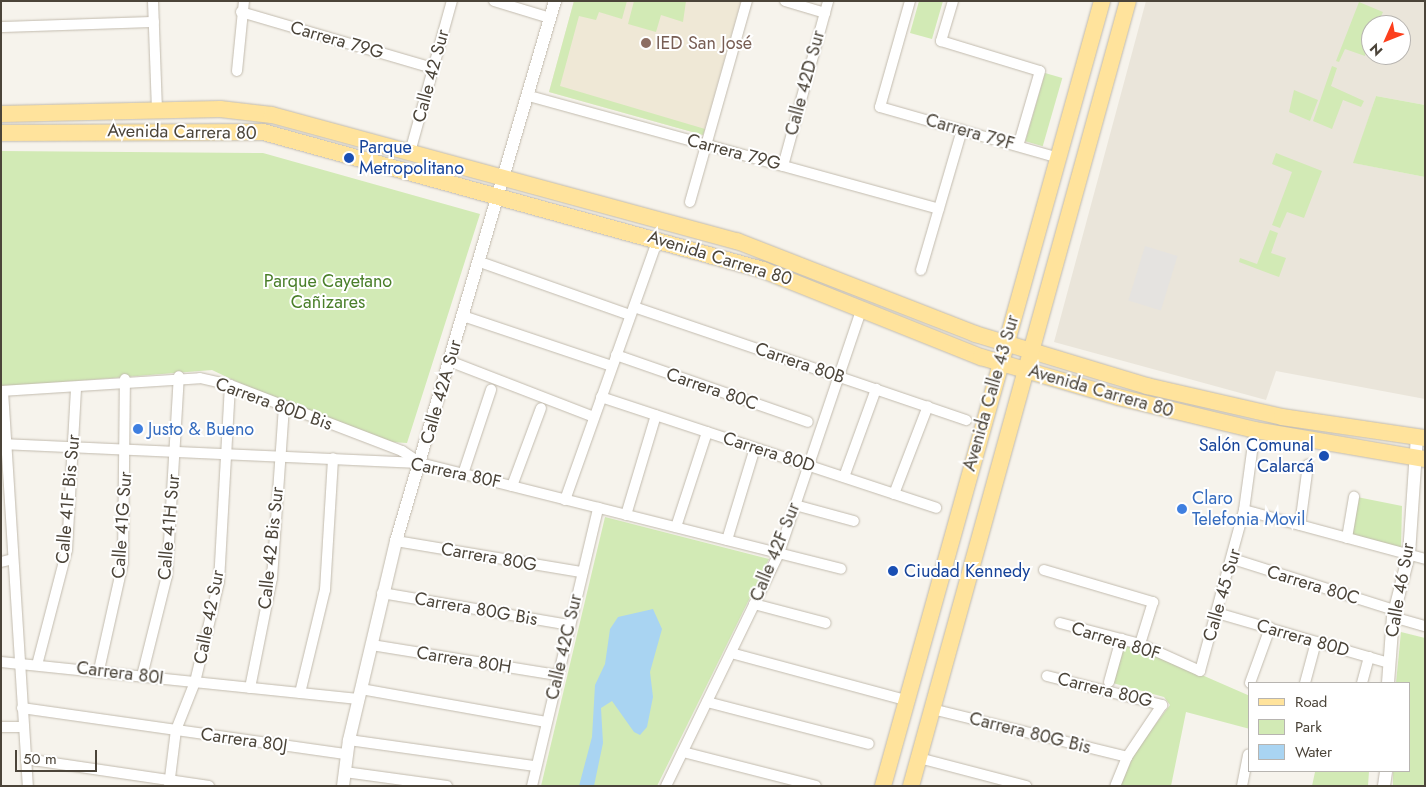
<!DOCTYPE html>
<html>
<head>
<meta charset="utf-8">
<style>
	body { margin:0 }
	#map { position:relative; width:1426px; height:787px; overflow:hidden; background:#f6f3ec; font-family:Jost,sans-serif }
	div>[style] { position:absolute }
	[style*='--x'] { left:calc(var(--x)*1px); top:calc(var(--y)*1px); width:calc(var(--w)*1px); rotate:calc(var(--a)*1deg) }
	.residential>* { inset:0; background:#eae5da }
	.education>* { inset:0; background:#efe8d6 }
	.green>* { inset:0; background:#d2eab5; transform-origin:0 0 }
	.parking>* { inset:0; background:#e5e3e0; transform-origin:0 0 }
	.water>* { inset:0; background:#a9d4f2 }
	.roads { filter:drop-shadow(0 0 1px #c2bbae) drop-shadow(0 0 1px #c2bbae) }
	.minor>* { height:10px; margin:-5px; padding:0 5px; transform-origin:5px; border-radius:5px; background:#fff }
	.tertiary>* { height:12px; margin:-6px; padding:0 6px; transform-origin:6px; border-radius:6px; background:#fff }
	.primary>* { height:16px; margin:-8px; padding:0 8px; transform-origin:8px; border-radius:8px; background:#ffe39c }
	.dots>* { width:14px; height:14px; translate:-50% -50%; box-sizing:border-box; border:2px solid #fff; border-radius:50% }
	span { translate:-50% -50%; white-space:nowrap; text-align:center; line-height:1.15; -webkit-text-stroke:4px #fff; paint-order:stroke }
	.street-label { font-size:18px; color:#4b4439 }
	.education-label { font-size:18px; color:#785e54 }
	.left { translate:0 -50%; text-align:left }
	.transit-label { font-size:18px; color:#164399 }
	.right { translate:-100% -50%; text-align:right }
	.park-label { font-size:18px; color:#4a7f2a }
	.shop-label { font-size:18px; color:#366cbe }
	.frame { position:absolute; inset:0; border:2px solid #4b4439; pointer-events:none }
	.legend { position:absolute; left:1248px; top:682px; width:162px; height:90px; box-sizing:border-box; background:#fff; border:1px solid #b7b4b0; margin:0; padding:6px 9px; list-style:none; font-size:15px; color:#4b4439 }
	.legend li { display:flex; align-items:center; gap:10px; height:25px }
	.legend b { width:25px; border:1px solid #b7b4b0 }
	.north { position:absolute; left:1361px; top:15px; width:50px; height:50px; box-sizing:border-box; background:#fff; border:1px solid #b7b4b0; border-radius:50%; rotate:226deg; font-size:14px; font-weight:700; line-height:20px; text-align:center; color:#4b4439 }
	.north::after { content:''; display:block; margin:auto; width:18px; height:22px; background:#fc3f1d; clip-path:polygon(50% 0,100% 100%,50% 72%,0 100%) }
	.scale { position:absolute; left:15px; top:750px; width:82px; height:22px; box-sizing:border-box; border:2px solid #4b4439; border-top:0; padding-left:6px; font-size:15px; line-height:18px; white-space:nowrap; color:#4b4439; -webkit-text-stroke:4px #fff; paint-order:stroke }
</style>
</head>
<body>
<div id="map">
	<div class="residential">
		<i style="clip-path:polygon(evenodd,1146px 1px,1425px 1px,1425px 105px,1376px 96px,1354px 163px,1425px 177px,1425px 399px,1276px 371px,1266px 400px,1054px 342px,1146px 1px,1371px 25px,1401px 25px,1401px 55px,1371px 55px,1371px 25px)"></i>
	</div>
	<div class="education">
		<i style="clip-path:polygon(574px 1px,741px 1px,703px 135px,549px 92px)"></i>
	</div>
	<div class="green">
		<i style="clip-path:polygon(574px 1px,627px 1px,622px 19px,599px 12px,596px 20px,579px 16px,560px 86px,705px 129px,703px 135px,549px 92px)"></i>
		<i style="clip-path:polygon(634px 1px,686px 1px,683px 22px,661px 15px,656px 32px,628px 24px)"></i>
		<i style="clip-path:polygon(919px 1px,943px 1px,932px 39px,910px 33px)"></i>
		<i style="clip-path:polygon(1359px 2px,1383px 12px,1377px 25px,1371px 25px,1365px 56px,1345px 49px,1339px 62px,1336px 61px)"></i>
		<i style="clip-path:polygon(1332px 66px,1337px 68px,1331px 86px,1364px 101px,1361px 107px,1343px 100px,1332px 129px,1313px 121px)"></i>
		<i style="left:1045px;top:73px;width:18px;height:71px;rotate:16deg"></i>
		<i style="clip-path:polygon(1294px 90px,1318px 100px,1310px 121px,1289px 112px)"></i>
		<i style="clip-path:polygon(1376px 96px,1425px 105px,1425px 177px,1353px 163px)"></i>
		<i style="clip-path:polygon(1px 151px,263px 153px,480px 214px,407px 443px,391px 442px,303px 413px,212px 370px,1px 387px)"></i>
		<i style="clip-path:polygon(1276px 153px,1322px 171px,1304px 218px,1287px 212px,1280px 228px,1272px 225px,1292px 172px,1272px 164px)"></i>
		<i style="clip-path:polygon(1270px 230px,1278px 233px,1271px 253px,1286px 258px,1279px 277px,1239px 262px,1240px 258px,1257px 264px)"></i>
		<i style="clip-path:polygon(1357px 497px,1402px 506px,1401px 549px,1351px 535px)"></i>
		<i style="clip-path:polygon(605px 517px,769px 559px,657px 786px,541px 786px)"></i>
		<i style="clip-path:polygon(1401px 632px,1425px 638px,1425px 786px,1393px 786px,1393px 771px,1410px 771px,1410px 683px,1396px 683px)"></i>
		<i style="clip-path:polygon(1119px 646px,1140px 648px,1250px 696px,1250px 729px,1186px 712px,1171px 786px,1120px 786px,1136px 750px,1170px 705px,1164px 697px,1109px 682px)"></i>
		<i style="clip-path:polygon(1309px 771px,1369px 771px,1368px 786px,1312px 786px,1315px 772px)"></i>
	</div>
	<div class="parking">
		<i style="left:1145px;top:246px;width:34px;height:57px;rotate:17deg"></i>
	</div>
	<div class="water">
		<i style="clip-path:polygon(653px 609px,662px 629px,650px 672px,653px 697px,647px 727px,640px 735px,634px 732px,612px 701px,601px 708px,603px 743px,594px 786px,579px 786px,592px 737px,595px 685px,605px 664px,610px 629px,618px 617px)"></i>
	</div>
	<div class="roads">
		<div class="minor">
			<i style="--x:153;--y:1;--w:110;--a:87.9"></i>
			<i style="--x:494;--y:1;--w:59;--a:16.9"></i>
			<i style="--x:785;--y:1;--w:42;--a:16.7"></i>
			<i style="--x:910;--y:1;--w:110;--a:105.8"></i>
			<i style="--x:880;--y:107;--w:186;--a:15.9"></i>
			<i style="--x:953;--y:1;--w:42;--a:106.7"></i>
			<i style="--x:941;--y:41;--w:103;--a:16.9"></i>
			<i style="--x:1040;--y:71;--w:78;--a:106.3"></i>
			<i style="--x:241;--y:12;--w:200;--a:16.3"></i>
			<i style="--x:1;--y:27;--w:153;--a:-1.9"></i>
			<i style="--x:237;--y:71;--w:70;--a:-84.3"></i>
			<i style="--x:529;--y:96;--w:425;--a:15.4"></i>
			<i style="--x:410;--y:152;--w:157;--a:-74.5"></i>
			<i style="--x:783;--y:166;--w:171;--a:-74.7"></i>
			<i style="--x:690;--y:202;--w:209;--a:-74.2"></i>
			<i style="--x:480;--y:262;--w:159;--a:19.5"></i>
			<i style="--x:921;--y:270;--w:146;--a:-73.7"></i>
			<i style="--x:634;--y:307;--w:351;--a:18.8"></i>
			<i style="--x:463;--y:316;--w:157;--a:18.6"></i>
			<i style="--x:616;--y:355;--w:203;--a:19.2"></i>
			<i style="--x:449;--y:361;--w:155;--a:21.1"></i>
			<i style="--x:1;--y:391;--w:199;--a:-3.7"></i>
			<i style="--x:200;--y:378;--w:31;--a:13"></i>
			<i style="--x:230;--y:385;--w:184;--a:21"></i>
			<i style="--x:402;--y:451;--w:20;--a:33"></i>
			<i style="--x:3;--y:391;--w:396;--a:86.4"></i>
			<i style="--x:601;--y:397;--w:353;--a:18.3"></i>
			<i style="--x:1;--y:444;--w:419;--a:2.6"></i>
			<i style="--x:420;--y:463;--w:434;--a:14.1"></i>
			<i style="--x:463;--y:474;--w:89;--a:-71.6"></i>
			<i style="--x:844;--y:477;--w:94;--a:-70"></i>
			<i style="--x:512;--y:486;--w:83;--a:-69.6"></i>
			<i style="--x:894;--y:494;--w:94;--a:-68.9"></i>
			<i style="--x:565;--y:500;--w:277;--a:-70.4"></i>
			<i style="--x:795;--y:505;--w:61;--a:15.2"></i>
			<i style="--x:1244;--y:510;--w:188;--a:15.1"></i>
			<i style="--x:626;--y:515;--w:104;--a:-73.3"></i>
			<i style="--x:1300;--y:525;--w:61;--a:-82.4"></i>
			<i style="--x:676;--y:527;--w:100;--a:-71.9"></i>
			<i style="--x:1347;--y:538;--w:42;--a:-80.3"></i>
			<i style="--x:727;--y:540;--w:96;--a:-73.1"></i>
			<i style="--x:396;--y:541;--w:189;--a:9.5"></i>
			<i style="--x:1233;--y:559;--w:169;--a:17.6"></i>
			<i style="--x:1;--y:562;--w:12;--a:-14"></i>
			<i style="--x:1044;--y:570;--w:114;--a:16.4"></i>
			<i style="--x:1153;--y:602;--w:44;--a:107.2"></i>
			<i style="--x:382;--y:593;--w:191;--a:9.7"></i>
			<i style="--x:754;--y:604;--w:74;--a:14.8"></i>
			<i style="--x:1217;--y:613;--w:179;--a:16.2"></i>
			<i style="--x:1393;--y:617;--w:33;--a:16"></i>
			<i style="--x:1060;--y:623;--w:83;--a:14.7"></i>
			<i style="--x:1140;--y:644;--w:66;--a:24.2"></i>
			<i style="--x:1200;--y:671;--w:167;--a:-74.7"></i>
			<i style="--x:1244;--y:510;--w:81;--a:-82.2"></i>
			<i style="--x:372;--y:645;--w:187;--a:9.2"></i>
			<i style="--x:731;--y:653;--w:180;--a:15.1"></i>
			<i style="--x:1;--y:662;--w:359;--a:5.9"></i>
			<i style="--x:37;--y:665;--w:119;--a:-75.4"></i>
			<i style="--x:67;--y:550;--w:161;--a:-86.8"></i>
			<i style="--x:99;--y:670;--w:110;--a:-77.4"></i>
			<i style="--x:123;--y:563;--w:184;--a:-89.4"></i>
			<i style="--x:142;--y:676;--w:103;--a:-76"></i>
			<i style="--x:167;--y:576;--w:200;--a:-86.6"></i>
			<i style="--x:1047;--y:676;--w:119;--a:14.2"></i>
			<i style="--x:1162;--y:705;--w:63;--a:123.9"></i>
			<i style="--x:1127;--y:757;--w:31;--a:112"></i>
			<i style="--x:1109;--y:682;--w:45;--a:-74.4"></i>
			<i style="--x:1250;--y:683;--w:59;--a:-70"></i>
			<i style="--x:1305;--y:683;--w:42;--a:-75"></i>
			<i style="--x:1362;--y:683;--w:27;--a:-75"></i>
			<i style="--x:250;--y:688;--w:112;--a:-78.7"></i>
			<i style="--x:272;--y:578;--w:170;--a:-86"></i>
			<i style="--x:361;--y:689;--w:188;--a:10.1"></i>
			<i style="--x:300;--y:693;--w:106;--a:-76.4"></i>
			<i style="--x:325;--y:590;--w:132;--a:-86.5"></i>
			<i style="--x:707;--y:702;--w:167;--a:14.5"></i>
			<i style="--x:22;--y:708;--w:328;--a:8.1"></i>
			<i style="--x:932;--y:709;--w:201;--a:13.8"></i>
			<i style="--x:1;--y:727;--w:23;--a:0"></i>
			<i style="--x:349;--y:740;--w:188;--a:8"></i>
			<i style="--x:683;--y:752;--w:137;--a:14.3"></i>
			<i style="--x:919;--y:758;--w:111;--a:14.7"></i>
			<i style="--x:26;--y:759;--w:185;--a:8.4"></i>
			<i style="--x:345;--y:772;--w:103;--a:7.8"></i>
			<i style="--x:169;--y:786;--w:56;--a:-82.9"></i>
			<i style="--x:176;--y:730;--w:52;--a:-68.4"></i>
			<i style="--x:195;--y:682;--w:103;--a:-76.5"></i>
			<i style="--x:219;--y:582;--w:197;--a:-86.8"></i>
			<i style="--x:532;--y:786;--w:286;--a:-76.6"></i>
			<i style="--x:666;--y:786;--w:259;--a:-64.1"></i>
			<i style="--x:779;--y:553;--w:259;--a:-71.3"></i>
			<i style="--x:1242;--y:786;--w:32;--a:-79"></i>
		</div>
		<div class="tertiary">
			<i style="--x:1388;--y:683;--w:66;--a:-85.7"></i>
			<i style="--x:1393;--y:617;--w:65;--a:-75.7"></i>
			<i style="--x:1409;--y:554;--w:117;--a:-86.1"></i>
			<i style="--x:343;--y:786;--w:46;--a:-82.6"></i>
			<i style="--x:349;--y:740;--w:204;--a:-76.7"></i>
			<i style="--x:396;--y:541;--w:563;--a:-73.59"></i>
			<i style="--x:1384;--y:786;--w:15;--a:-82"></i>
		</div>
		<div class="primary">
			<i style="--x:1;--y:114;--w:219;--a:-1.3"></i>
			<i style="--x:220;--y:109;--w:52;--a:6.6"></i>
			<i style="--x:272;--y:115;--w:482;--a:15.2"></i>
			<i style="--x:737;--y:241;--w:256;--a:21.3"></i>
			<i style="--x:975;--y:334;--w:180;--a:16.8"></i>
			<i style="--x:1147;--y:386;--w:139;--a:12.9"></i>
			<i style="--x:1282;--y:417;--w:145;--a:8.4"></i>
			<i style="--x:1;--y:133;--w:262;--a:-0.2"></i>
			<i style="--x:263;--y:132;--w:519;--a:15.43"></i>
			<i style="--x:763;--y:270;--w:235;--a:21.8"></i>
			<i style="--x:981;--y:357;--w:143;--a:16.3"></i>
			<i style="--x:1118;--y:397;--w:141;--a:13.5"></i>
			<i style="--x:1255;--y:430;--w:172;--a:9.7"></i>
			<i style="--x:883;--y:786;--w:815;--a:-74.41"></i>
			<i style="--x:911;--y:786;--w:814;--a:-74.55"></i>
		</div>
	</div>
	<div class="dots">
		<i style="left:646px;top:43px;background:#8d6e63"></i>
		<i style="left:349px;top:158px;background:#1a4fb4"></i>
		<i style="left:138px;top:429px;background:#3f7fe0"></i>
		<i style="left:1324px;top:456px;background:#1a4fb4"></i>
		<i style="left:1182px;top:509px;background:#3f7fe0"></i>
		<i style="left:893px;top:571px;background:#1a4fb4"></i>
	</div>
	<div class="street-label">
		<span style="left:337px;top:40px;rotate:16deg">Carrera 79G</span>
		<span style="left:431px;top:76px;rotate:-75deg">Calle 42 Sur</span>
		<span style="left:805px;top:83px;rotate:-75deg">Calle 42D Sur</span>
		<span style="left:182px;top:132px;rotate:1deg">Avenida Carrera 80</span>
		<span style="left:970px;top:132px;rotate:16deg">Carrera 79F</span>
		<span style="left:734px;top:152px;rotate:15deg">Carrera 79G</span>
		<span style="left:720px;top:258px;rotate:17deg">Avenida Carrera 80</span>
		<span style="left:800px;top:363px;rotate:19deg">Carrera 80B</span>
		<span style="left:712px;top:389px;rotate:19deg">Carrera 80C</span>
		<span style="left:1101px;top:391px;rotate:16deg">Avenida Carrera 80</span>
		<span style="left:441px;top:392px;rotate:-74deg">Calle 42A Sur</span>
		<span style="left:991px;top:393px;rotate:-74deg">Avenida Calle 43 Sur</span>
		<span style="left:274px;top:404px;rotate:20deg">Carrera 80D Bis</span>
		<span style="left:769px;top:452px;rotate:18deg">Carrera 80D</span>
		<span style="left:456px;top:473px;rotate:12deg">Carrera 80F</span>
		<span style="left:68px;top:499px;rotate:-85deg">Calle 41F Bis Sur</span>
		<span style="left:122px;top:525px;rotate:-86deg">Calle 41G Sur</span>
		<span style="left:169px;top:527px;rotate:-85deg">Calle 41H Sur</span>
		<span style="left:271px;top:548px;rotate:-84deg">Calle 42 Bis Sur</span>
		<span style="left:775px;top:552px;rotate:-68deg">Calle 42F Sur</span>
		<span style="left:489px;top:557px;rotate:10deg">Carrera 80G</span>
		<span style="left:1313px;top:585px;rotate:17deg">Carrera 80C</span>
		<span style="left:1400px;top:590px;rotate:-80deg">Calle 46 Sur</span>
		<span style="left:1222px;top:595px;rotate:-74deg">Calle 45 Sur</span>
		<span style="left:476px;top:609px;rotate:10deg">Carrera 80G Bis</span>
		<span style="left:209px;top:617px;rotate:-79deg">Calle 42 Sur</span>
		<span style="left:1303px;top:638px;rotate:16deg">Carrera 80D</span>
		<span style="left:1116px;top:641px;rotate:17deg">Carrera 80F</span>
		<span style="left:564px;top:647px;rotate:-77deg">Calle 42C Sur</span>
		<span style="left:464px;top:660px;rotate:9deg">Carrera 80H</span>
		<span style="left:120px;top:673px;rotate:7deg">Carrera 80I</span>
		<span style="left:1105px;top:690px;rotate:14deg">Carrera 80G</span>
		<span style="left:1030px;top:733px;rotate:14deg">Carrera 80G Bis</span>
		<span style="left:244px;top:740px;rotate:8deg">Carrera 80J</span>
	</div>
	<div class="education-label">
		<span class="left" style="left:656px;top:43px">IED San José</span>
	</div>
	<div class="transit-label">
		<span class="left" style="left:359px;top:158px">Parque<br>Metropolitano</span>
		<span class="right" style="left:1314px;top:456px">Salón Comunal<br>Calarcá</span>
		<span class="left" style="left:904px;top:571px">Ciudad Kennedy</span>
	</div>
	<div class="park-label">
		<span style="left:328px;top:292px">Parque Cayetano<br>Cañizares</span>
	</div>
	<div class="shop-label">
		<span class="left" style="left:148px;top:429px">Justo &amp; Bueno</span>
		<span class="left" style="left:1192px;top:509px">Claro<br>Telefonia Movil</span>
	</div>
	<div class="frame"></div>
	<ul class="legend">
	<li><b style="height:6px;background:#ffe39c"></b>Road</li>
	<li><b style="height:14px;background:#d2eab5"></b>Park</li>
	<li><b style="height:14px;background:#a9d4f2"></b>Water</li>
	</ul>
	<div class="north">N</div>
	<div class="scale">50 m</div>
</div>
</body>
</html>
